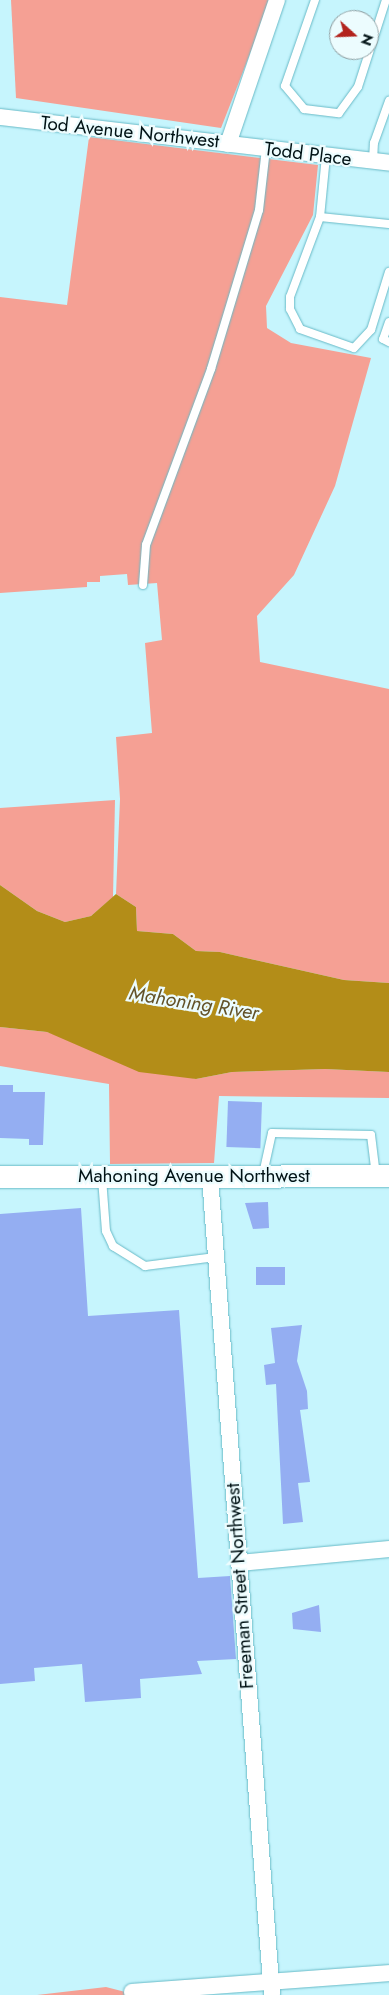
<!DOCTYPE html>
<html>
<head>
<meta charset="utf-8">
<style>
	body { margin:0 }
	#map { position:relative; width:389px; height:1995px; overflow:hidden; background:#c6f5fd; font-family:Jost,sans-serif }
	div>[style] { position:absolute }
	[style*='--x'] { left:calc(var(--x)*1px); top:calc(var(--y)*1px); width:calc(var(--w)*1px); rotate:calc(var(--a)*1deg) }
	.forest>* { inset:0; background:#f5a094 }
	.water>* { inset:0; background:#b38d18 }
	.building>* { inset:0; background:#94aef2; transform-origin:0 0 }
	.roads { filter:drop-shadow(0 0 1px #68bac7) drop-shadow(0 0 1px #68bac7) }
	.service>* { height:8px; margin:-4px; padding:0 4px; transform-origin:4px; border-radius:4px; background:#fff }
	.minor>* { height:16px; margin:-8px; padding:0 8px; transform-origin:8px; border-radius:8px; background:#fff }
	.secondary>* { height:22px; margin:-11px; padding:0 11px; transform-origin:11px; border-radius:11px; background:#fff }
	span { translate:-50% -50%; white-space:nowrap; text-align:center; line-height:1.15; -webkit-text-stroke:4.5px #ecfcfe; paint-order:stroke }
	.street-label { font-size:19px; color:#001215 }
	.water-label { font-size:20px; color:#635228; font-style:italic }
	.north { position:absolute; left:329px; top:10px; width:50px; height:50px; box-sizing:border-box; background:#ecfcfe; border:1px solid #8e9ea1; border-radius:50%; rotate:110deg; font-size:14px; font-weight:700; line-height:20px; text-align:center; color:#001215 }
	.north::after { content:''; display:block; margin:auto; width:18px; height:22px; background:#b2231d; clip-path:polygon(50% 0,100% 100%,50% 72%,0 100%) }
</style>
</head>
<body>
<div id="map">
	<div class="forest">
		<i style="clip-path:polygon(11px 0,271px 0,221px 128px,16px 98px)"></i>
		<i style="clip-path:polygon(89px 137px,318px 165px,313px 215px,266px 306px,267px 328px,291px 343px,371px 358px,335px 486px,294px 575px,257px 616px,260px 662px,389px 689px,389px 983px,344px 980px,220px 952px,196px 951px,173px 934px,137px 931px,136px 907px,116px 894px,120px 799px,116px 737px,152px 733px,145px 643px,162px 640px,157px 583px,128px 585px,127px 574px,100px 576px,100px 582px,87px 582px,87px 587px,0 593px,0 297px,67px 305px)"></i>
		<i style="clip-path:polygon(115px 800px,113px 897px,91px 916px,65px 922px,37px 911px,0 885px,0 808px)"></i>
		<i style="clip-path:polygon(0 1027px,47px 1032px,196px 1079px,232px 1072px,325px 1069px,389px 1072px,389px 1098px,219px 1096px,214px 1163px,110px 1164px,109px 1084px,0 1066px)"></i>
		<i style="clip-path:polygon(106px 1987px,137px 1995px,37px 1995px)"></i>
	</div>
	<div class="water">
		<i style="clip-path:polygon(0 885px,37px 911px,65px 922px,91px 916px,116px 894px,136px 907px,137px 931px,173px 934px,196px 951px,220px 952px,344px 980px,389px 983px,389px 1072px,325px 1069px,232px 1072px,196px 1079px,139px 1072px,47px 1032px,0 1027px)"></i>
	</div>
	<div class="building">
		<i style="clip-path:polygon(0 1085px,13px 1085px,13px 1092px,45px 1092px,43px 1145px,29px 1145px,29px 1139px,0 1138px)"></i>
		<i style="left:228px;top:1101px;width:34px;height:46px;rotate:2deg"></i>
		<i style="clip-path:polygon(268px 1202px,269px 1228px,253px 1229px,245px 1203px)"></i>
		<i style="clip-path:polygon(81px 1208px,88px 1316px,179px 1310px,198px 1578px,230px 1576px,236px 1659px,197px 1661px,202px 1674px,140px 1679px,141px 1698px,85px 1702px,82px 1664px,34px 1668px,35px 1681px,0 1684px,0 1214px)"></i>
		<i style="left:285px;top:1267px;width:18px;height:29px;rotate:90deg"></i>
		<i style="clip-path:polygon(302px 1325px,297px 1361px,307px 1391px,308px 1409px,300px 1410px,310px 1482px,298px 1483px,303px 1522px,283px 1524px,276px 1384px,266px 1385px,264px 1365px,275px 1363px,271px 1328px)"></i>
		<i style="clip-path:polygon(319px 1605px,321px 1632px,293px 1629px,292px 1613px)"></i>
	</div>
	<div class="roads">
		<div class="service">
			<i style="--x:315;--y:0;--w:91;--a:109.2"></i>
			<i style="--x:285;--y:86;--w:30;--a:50"></i>
			<i style="--x:304;--y:109;--w:35;--a:7"></i>
			<i style="--x:339;--y:113;--w:32;--a:-54"></i>
			<i style="--x:358;--y:87;--w:91;--a:-72.2"></i>
			<i style="--x:326;--y:156;--w:61;--a:95.6"></i>
			<i style="--x:320;--y:217;--w:69;--a:5.8"></i>
			<i style="--x:373;--y:161;--w:18;--a:-87"></i>
			<i style="--x:374;--y:143;--w:45;--a:-70.3"></i>
			<i style="--x:320;--y:217;--w:85;--a:110.6"></i>
			<i style="--x:290;--y:297;--w:12;--a:90"></i>
			<i style="--x:290;--y:309;--w:22;--a:63"></i>
			<i style="--x:300;--y:329;--w:57;--a:19.4"></i>
			<i style="--x:354;--y:348;--w:25;--a:-47"></i>
			<i style="--x:371;--y:330;--w:61;--a:-72.8"></i>
			<i style="--x:389;--y:322;--w:18;--a:109"></i>
			<i style="--x:383;--y:339;--w:7;--a:27"></i>
			<i style="--x:143;--y:585;--w:40;--a:-85.7"></i>
			<i style="--x:146;--y:545;--w:188;--a:-69.7"></i>
			<i style="--x:211;--y:369;--w:166;--a:-73.2"></i>
			<i style="--x:259;--y:210;--w:61;--a:-83.5"></i>
			<i style="--x:263;--y:1174;--w:42;--a:-77.6"></i>
			<i style="--x:272;--y:1133;--w:99;--a:1.2"></i>
			<i style="--x:371;--y:1135;--w:39;--a:83"></i>
			<i style="--x:102;--y:1178;--w:53;--a:85.7"></i>
			<i style="--x:106;--y:1231;--w:17;--a:65"></i>
			<i style="--x:113;--y:1246;--w:38;--a:32"></i>
			<i style="--x:145;--y:1266;--w:71;--a:-7.3"></i>
		</div>
		<div class="minor">
			<i style="--x:0;--y:117;--w:392;--a:6.7"></i>
			<i style="--x:228;--y:144;--w:152;--a:-71.2"></i>
			<i style="--x:210;--y:1177;--w:820;--a:85.67"></i>
			<i style="--x:239;--y:1563;--w:151;--a:-5.3"></i>
			<i style="--x:132;--y:1992;--w:258;--a:-4.2"></i>
		</div>
		<div class="secondary">
			<i style="--x:0;--y:1177;--w:389;--a:-0.1"></i>
		</div>
	</div>
	<div class="street-label">
		<span style="left:130px;top:132px;rotate:6deg">Tod Avenue Northwest</span>
		<span style="left:308px;top:154px;rotate:7deg">Todd Place</span>
		<span style="left:194px;top:1176px">Mahoning Avenue Northwest</span>
		<span style="left:240px;top:1586px;rotate:-94deg">Freeman Street Northwest</span>
	</div>
	<div class="water-label">
		<span style="left:194px;top:1003px;rotate:9deg">Mahoning River</span>
	</div>
	<div class="north">N</div>
</div>
</body>
</html>
